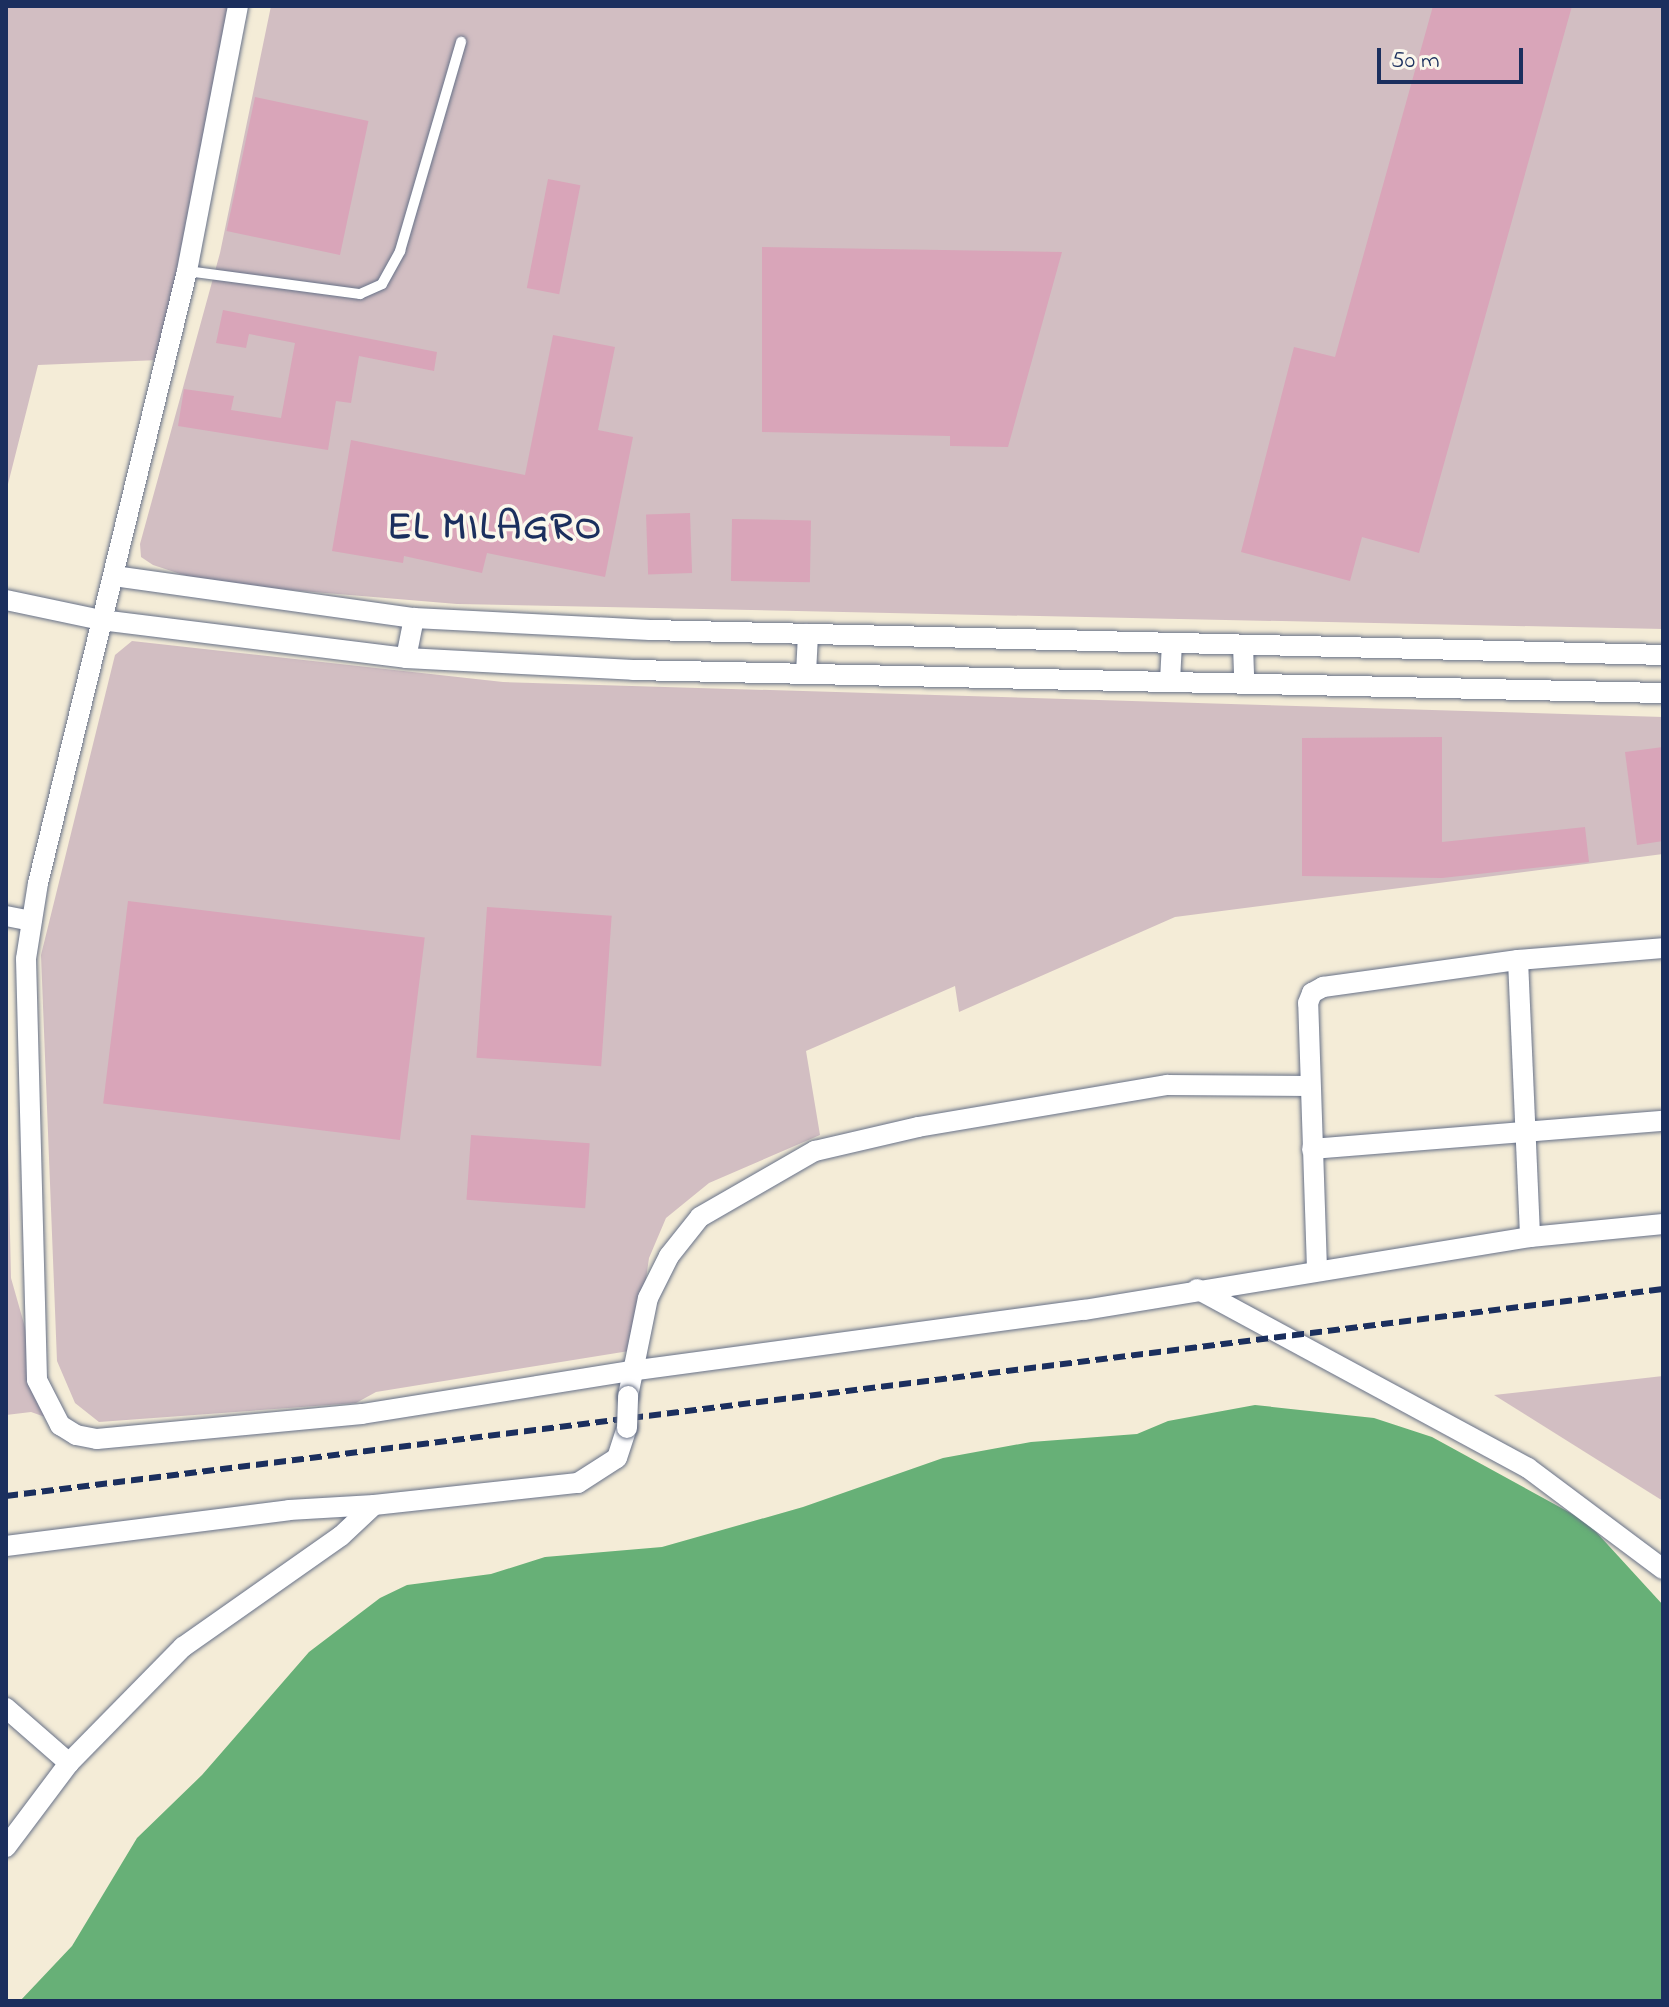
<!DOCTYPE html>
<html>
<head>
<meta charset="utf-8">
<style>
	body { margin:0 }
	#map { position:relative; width:1669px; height:2007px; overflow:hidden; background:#f4ecd7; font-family:"Indie Flower",sans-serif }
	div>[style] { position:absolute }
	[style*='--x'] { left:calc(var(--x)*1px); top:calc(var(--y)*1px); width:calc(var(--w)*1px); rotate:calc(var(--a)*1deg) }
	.industrial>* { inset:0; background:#d2bec2 }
	.forest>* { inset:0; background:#67b077 }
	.building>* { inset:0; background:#d9a5b9; transform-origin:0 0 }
	.roads { filter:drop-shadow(0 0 2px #677188) drop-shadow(0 0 2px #677188) }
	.service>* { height:10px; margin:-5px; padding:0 5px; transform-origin:5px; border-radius:5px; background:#fff }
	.minor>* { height:20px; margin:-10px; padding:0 10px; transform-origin:10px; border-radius:10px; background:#fff }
	.rail>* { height:6px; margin-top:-3px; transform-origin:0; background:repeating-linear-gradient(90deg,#1b2f5e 0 12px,transparent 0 18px) }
	.bridges { filter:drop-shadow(0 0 2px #677188) drop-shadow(0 0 2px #677188) }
	.minor-bridge>* { height:20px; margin:-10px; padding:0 10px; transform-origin:10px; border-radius:10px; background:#fff }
	span { translate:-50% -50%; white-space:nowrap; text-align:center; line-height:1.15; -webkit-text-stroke:7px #fbf7ec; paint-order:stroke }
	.district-label { font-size:40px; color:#1b2f5e; font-weight:700; letter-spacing:2px }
	.frame { position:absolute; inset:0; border:8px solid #1b2f5e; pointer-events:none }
	.scale { position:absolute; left:1377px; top:48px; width:146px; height:36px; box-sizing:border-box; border:4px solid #1b2f5e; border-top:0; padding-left:10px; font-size:24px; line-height:28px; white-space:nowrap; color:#1b2f5e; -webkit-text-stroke:6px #fbf7ec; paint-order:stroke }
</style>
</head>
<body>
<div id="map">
	<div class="industrial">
		<i style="clip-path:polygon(6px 6px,231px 6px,159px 360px,38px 365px,6px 492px)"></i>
		<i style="clip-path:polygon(271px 6px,1663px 6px,1663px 629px,457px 604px,208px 583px,153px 565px,141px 557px,140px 544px,220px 253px)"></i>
		<i style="clip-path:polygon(132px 641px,503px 682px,1663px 717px,1663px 854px,1175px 917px,959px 1012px,955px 986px,806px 1051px,820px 1135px,709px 1183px,666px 1218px,649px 1258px,638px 1335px,629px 1351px,376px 1392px,356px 1403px,99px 1422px,75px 1403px,57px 1361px,41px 955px,115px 655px)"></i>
		<i style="clip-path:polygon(6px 1053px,11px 1278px,51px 1419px,31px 1412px,6px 1415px)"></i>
		<i style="clip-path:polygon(1663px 1376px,1663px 1501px,1494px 1395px)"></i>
	</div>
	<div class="forest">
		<i style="clip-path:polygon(1255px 1405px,1374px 1418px,1432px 1437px,1587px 1522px,1663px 1605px,1663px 2001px,20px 2001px,72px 1946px,137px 1838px,202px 1775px,309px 1652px,380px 1598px,407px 1585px,491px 1574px,545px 1557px,662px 1547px,803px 1507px,943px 1458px,1031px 1442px,1137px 1434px,1168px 1421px)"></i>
	</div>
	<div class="building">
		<i style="clip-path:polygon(1433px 6px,1572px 6px,1419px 553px,1362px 537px,1350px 581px,1241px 552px,1294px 347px,1335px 357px)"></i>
		<i style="left:255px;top:97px;width:116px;height:137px;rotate:12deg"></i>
		<i style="left:548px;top:179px;width:33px;height:111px;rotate:11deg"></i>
		<i style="clip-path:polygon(762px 247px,1062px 252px,1008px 447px,950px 446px,950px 436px,762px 432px)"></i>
		<i style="clip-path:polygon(223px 310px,437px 352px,434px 371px,359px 356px,351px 403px,336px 401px,328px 450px,178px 426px,184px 389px,234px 396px,231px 410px,281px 418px,295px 343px,249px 334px,246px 348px,216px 343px)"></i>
		<i style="clip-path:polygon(553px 335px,615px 347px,598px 430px,633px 437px,605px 577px,487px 553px,482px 573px,404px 556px,403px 563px,332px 551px,351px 440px,525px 475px)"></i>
		<i style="left:690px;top:513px;width:60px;height:44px;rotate:88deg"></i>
		<i style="left:732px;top:519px;width:79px;height:62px;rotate:1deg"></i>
		<i style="clip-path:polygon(1442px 737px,1442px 842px,1585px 827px,1589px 862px,1442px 878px,1302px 876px,1302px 738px)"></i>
		<i style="clip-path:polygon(1663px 747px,1663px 841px,1637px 845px,1625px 752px)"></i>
		<i style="left:128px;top:901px;width:299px;height:204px;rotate:7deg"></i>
		<i style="left:487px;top:907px;width:125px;height:151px;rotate:4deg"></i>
		<i style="left:471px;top:1135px;width:119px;height:65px;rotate:4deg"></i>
	</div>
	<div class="roads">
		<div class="service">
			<i style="--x:187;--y:271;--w:175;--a:7.6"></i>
			<i style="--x:360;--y:294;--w:24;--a:-24"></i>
			<i style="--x:382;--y:284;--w:38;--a:-61"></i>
			<i style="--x:400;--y:251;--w:218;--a:-73.7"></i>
		</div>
		<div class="minor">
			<i style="--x:238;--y:6;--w:270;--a:100.9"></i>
			<i style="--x:187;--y:271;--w:630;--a:103.68"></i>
			<i style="--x:38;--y:883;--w:77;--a:99"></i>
			<i style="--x:26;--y:959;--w:421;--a:88.5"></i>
			<i style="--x:37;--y:1380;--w:51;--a:62.9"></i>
			<i style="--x:60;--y:1425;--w:19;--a:32"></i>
			<i style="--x:76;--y:1435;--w:21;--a:11"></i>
			<i style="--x:97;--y:1439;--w:266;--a:-5.4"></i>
			<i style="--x:362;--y:1414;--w:271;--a:-9.1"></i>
			<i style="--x:630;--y:1371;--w:458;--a:-7.7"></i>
			<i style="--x:1084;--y:1310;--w:452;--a:-9.3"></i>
			<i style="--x:1530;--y:1237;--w:134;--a:-5.6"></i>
			<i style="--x:114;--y:576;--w:303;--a:8"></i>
			<i style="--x:414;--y:618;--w:236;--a:2.9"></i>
			<i style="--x:650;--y:630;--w:1013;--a:1.41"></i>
			<i style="--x:6;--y:600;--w:97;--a:11.9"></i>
			<i style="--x:101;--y:620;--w:307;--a:7.1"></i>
			<i style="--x:406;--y:658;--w:227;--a:3"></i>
			<i style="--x:633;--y:670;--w:1030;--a:1.28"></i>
			<i style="--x:1243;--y:645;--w:38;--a:88"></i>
			<i style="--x:406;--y:658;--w:41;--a:-78.7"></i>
			<i style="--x:806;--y:673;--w:39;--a:-87"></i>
			<i style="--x:1170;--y:681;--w:38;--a:-87"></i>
			<i style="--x:6;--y:916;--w:26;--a:11"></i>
			<i style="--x:1518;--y:960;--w:277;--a:87.5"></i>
			<i style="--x:1312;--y:1149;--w:352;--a:-4.6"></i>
			<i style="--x:1317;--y:1269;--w:266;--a:-91.9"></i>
			<i style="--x:1308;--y:1003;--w:11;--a:-68"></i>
			<i style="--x:1312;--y:993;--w:13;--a:-29"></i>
			<i style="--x:1323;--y:987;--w:197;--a:-7.9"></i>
			<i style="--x:1518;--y:960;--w:145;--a:-4.7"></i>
			<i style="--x:1197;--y:1289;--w:376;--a:28.4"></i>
			<i style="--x:1528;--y:1468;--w:169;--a:36.8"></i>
			<i style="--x:628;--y:1396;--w:100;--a:-78.5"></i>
			<i style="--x:648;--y:1298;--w:47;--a:-63.4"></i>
			<i style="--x:669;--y:1256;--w:50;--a:-51.5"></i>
			<i style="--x:700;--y:1217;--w:133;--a:-29.9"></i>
			<i style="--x:815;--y:1151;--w:106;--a:-13.1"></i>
			<i style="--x:918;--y:1127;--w:253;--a:-9.6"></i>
			<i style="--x:1167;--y:1085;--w:143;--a:0.4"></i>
			<i style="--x:6;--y:1546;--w:285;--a:-7.2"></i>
			<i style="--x:289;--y:1510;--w:85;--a:-3.4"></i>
			<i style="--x:6;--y:1708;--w:84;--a:41.1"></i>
			<i style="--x:6;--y:1847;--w:105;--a:-53.1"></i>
			<i style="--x:69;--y:1763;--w:163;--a:-45.5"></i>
			<i style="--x:183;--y:1647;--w:193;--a:-35.1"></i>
			<i style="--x:341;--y:1536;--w:45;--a:-43.2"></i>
			<i style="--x:374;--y:1505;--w:205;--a:-6.2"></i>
			<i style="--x:578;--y:1483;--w:46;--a:-32.7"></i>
			<i style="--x:617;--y:1458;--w:32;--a:-72"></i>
		</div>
	</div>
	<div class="rail">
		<i style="--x:6;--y:1496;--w:1670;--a:-7.12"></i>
	</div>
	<div class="bridges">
		<div class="minor-bridge">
			<i style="--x:627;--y:1428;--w:32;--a:-88"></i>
		</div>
	</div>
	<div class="district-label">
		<span style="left:495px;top:529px">EL MILAGRO</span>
	</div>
	<div class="frame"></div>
	<div class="scale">50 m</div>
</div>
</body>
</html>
